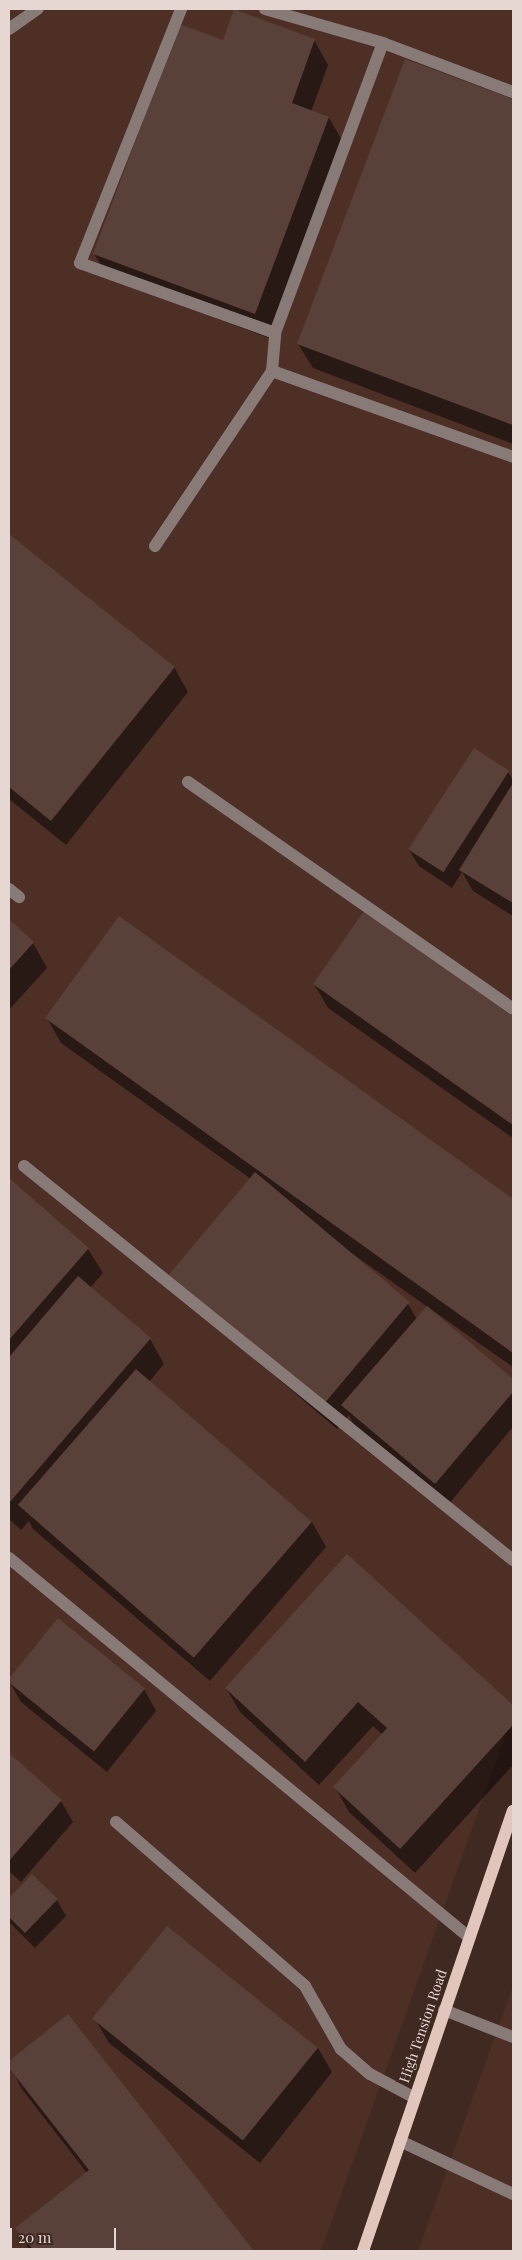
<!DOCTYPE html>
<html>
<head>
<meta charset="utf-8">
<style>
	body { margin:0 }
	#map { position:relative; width:522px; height:2260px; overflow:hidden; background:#402921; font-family:"Playfair Display",serif }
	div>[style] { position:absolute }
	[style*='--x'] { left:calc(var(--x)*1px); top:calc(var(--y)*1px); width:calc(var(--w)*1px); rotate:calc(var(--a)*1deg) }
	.built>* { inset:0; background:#4d2f26 }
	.shadow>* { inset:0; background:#0007 }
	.building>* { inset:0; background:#594038; transform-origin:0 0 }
	.minor>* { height:12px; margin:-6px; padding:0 6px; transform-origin:6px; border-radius:6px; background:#887b77 }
	.major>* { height:12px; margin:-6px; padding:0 6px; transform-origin:6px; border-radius:6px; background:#e1c6be }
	span { translate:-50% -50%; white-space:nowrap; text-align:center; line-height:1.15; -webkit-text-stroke:5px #402921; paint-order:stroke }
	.street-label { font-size:14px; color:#e7d7d2 }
	.frame { position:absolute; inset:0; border:10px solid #e7d7d2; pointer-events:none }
	.scale { position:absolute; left:10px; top:2228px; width:106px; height:22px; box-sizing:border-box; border:2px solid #e7d7d2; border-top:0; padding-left:6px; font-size:15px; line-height:18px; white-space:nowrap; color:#e7d7d2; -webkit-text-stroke:4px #402921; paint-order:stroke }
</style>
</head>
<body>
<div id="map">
	<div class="built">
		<i style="clip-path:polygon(9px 9px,513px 9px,513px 1714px,321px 2251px,9px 2251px)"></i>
		<i style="clip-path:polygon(513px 1986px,513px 2251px,418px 2251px)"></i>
	</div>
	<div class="shadow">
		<i style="clip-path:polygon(314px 40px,328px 65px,311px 112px,329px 118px,343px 142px,269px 338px,108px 278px,94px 253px,223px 42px)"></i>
		<i style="clip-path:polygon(406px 61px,513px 101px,513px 444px,313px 368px,298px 344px)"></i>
		<i style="clip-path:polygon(9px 536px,174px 667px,188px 692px,66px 845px,9px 799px)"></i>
		<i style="clip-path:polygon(508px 772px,513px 780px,513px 916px,473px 891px,462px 872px,452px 888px,419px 866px,409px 850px)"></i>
		<i style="clip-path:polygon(119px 918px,513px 1200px,513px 1367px,337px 1243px,408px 1304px,417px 1319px,427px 1307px,513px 1381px,513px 1427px,448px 1505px,355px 1427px,349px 1415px,337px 1429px,184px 1299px,251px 1179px,61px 1043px,47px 1018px)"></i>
		<i style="clip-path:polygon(9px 921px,33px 943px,47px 968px,9px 1010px)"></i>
		<i style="clip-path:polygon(314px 984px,513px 1014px,513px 1138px,328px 1008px)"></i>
		<i style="clip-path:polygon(9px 1179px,88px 1249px,103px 1273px,90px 1288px,150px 1339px,164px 1364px,149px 1382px,312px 1522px,326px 1547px,210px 1681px,33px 1529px,29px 1521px,21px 1530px,9px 1519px)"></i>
		<i style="clip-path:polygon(347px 1555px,513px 1706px,513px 1765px,415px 1873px,349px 1812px,335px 1787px,383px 1735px,373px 1726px,319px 1785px,240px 1712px,226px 1688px)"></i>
		<i style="clip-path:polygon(58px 1620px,144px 1689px,156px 1711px,107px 1772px,21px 1702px,9px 1681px)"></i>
		<i style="clip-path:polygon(9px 1755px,61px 1801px,73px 1822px,21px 1882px,9px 1871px)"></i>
		<i style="clip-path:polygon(32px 1876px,57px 1900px,66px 1916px,35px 1948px,9px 1922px,9px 1900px)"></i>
		<i style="clip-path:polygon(68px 2015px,252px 2251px,30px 2251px,17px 2228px,87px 2173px,21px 2088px,9px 2062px)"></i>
		<i style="clip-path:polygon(95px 2019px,318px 2048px,332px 2072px,260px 2163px,109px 2043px)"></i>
	</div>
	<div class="building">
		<i style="clip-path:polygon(234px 9px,315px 39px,292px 103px,329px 117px,255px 314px,93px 254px,179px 24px,223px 40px)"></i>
		<i style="clip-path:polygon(405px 59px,513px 99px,513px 425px,297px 344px)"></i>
		<i style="clip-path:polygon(9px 534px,175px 667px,51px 821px,9px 787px)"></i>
		<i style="left:474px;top:748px;width:42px;height:121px;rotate:33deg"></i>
		<i style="clip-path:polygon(513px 783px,513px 903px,459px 870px)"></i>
		<i style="clip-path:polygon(366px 908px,513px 1012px,513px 1125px,313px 984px)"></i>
		<i style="clip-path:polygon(119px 916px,513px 1199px,513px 1353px,45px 1018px)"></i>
		<i style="clip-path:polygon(9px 919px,34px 942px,9px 970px)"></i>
		<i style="left:255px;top:1172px;width:202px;height:135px;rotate:40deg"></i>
		<i style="clip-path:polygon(9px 1178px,89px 1248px,9px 1340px)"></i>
		<i style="clip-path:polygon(78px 1276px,151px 1338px,9px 1503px,9px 1357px)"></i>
		<i style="clip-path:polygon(427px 1306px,513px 1379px,513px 1392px,435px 1484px,341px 1405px)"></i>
		<i style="left:136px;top:1369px;width:233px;height:180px;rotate:41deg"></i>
		<i style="clip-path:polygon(347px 1554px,513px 1705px,513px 1725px,400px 1849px,333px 1787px,387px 1728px,358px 1702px,305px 1762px,225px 1688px)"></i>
		<i style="left:58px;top:1618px;width:112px;height:81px;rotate:39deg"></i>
		<i style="clip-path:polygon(9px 1753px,62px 1800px,9px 1861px)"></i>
		<i style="clip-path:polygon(32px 1874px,58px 1899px,25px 1933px,9px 1917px,9px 1898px)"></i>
		<i style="left:167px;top:1926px;width:194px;height:119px;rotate:39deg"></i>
		<i style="clip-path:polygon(68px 2014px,254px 2251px,34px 2251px,15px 2228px,89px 2170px,9px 2068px,9px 2061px)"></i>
	</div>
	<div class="minor">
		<i style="--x:265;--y:9;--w:123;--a:16.1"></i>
		<i style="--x:383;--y:43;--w:139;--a:20.7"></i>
		<i style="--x:9;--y:29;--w:35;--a:-35"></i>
		<i style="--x:275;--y:333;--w:309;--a:-69.6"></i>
		<i style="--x:272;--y:371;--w:256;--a:19.6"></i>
		<i style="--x:155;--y:546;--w:211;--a:-56.2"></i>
		<i style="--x:272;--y:371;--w:38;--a:-85"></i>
		<i style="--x:275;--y:333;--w:207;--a:-160.3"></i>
		<i style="--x:80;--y:263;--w:273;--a:-68.3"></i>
		<i style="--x:188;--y:782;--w:396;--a:34.9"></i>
		<i style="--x:9;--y:889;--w:13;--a:39"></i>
		<i style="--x:24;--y:1166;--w:628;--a:38.86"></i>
		<i style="--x:9;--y:1558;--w:596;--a:39.49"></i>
		<i style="--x:116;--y:1822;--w:250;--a:40.9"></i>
		<i style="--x:305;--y:1986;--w:73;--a:60.3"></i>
		<i style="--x:341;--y:2049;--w:38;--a:41"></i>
		<i style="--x:370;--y:2074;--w:51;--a:28.1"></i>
		<i style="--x:444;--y:2010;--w:74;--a:21.4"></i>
		<i style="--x:400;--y:2141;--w:125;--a:25.1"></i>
	</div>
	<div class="major">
		<i style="--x:363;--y:2251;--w:465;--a:-71.2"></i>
	</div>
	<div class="street-label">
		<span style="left:423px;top:2026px;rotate:-71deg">High Tension Road</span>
	</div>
	<div class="frame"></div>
	<div class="scale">20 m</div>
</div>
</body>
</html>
